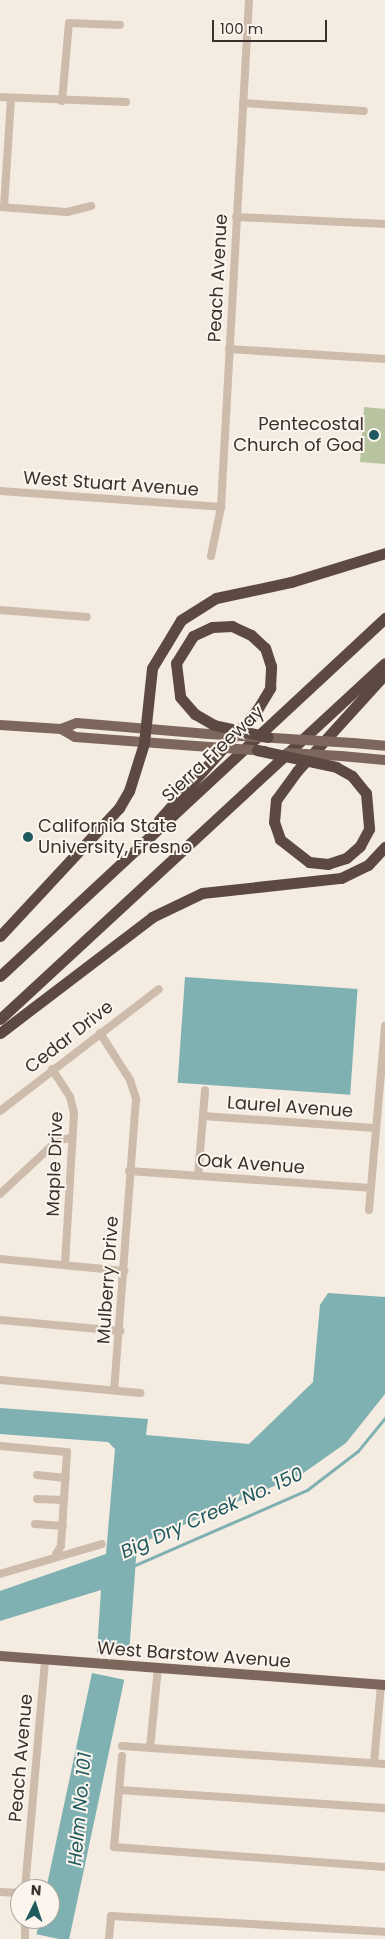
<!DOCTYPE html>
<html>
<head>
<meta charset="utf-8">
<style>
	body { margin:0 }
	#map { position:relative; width:385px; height:1939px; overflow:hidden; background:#f4ebe1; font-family:Poppins,sans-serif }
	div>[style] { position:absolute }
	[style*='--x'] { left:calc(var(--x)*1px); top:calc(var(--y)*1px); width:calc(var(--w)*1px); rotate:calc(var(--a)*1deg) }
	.green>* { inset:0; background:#b8c4a0 }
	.water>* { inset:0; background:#7fb0b2; transform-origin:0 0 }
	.stream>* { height:2.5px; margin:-1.25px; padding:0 1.25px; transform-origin:1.25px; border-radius:1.25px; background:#7fb0b2 }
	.minor>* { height:8px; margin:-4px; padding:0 4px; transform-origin:4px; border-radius:4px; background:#cdbbac }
	.major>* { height:10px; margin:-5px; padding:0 5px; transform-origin:5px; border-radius:5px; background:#7d675c }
	.highway>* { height:11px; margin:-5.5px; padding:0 5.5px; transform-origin:5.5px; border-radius:5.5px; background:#5c4a42 }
	.major-bridge>* { height:10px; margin:-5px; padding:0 5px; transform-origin:5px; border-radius:5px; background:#7d675c }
	.highway-bridge>* { height:11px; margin:-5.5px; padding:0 5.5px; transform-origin:5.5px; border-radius:5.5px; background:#5c4a42 }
	.dots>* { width:14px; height:14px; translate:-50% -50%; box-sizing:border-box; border:2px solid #fbf5ee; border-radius:50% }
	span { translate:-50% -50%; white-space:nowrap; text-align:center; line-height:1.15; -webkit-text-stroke:4px #fbf5ee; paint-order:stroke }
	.street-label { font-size:18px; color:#3b302b }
	.poi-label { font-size:18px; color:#3b302b }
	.right { translate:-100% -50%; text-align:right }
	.left { translate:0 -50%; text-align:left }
	.water-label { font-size:19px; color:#1f5a5e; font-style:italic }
	.north { position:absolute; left:10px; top:1879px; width:50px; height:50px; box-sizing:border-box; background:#fbf5ee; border:1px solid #aea6a0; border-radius:50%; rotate:4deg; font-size:14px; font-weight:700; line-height:20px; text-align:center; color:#3b302b }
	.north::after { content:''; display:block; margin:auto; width:18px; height:22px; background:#1f5a5e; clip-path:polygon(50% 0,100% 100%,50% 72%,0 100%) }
	.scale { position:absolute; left:212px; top:20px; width:115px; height:22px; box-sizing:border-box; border:2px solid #3b302b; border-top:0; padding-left:6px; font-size:15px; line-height:18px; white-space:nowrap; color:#3b302b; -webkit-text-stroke:4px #fbf5ee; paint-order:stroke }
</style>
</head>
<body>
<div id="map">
	<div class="green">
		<i style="clip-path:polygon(364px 407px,385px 409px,385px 464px,360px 462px)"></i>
	</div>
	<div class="water">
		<i style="left:185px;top:977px;width:173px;height:106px;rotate:4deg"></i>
		<i style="clip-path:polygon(328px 1293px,385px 1297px,385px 1394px,346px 1443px,302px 1474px,137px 1545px,129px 1654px,97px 1652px,101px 1590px,0 1621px,0 1591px,106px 1554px,115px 1449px,108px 1442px,0 1434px,0 1408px,148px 1419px,146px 1435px,249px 1444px,313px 1382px,320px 1305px)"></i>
		<i style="left:92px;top:1673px;width:33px;height:267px;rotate:12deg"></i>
	</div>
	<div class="stream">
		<i style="--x:131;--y:1567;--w:192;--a:-23.6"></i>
		<i style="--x:307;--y:1490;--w:64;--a:-37.4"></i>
		<i style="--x:358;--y:1451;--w:43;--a:-50.7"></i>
	</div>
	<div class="minor">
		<i style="--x:0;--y:97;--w:126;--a:2.3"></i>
		<i style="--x:62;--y:101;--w:78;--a:-84.9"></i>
		<i style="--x:69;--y:23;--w:51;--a:2.2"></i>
		<i style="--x:243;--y:103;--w:121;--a:3.8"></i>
		<i style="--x:0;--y:207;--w:67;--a:4.3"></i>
		<i style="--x:67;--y:212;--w:25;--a:-14"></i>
		<i style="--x:4;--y:207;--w:109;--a:-86.3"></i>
		<i style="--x:236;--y:217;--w:149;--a:2.7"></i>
		<i style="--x:229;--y:349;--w:156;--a:3.7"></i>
		<i style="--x:0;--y:491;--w:222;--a:4.1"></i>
		<i style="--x:211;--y:556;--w:50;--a:-78.5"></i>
		<i style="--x:221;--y:507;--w:508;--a:-86.84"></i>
		<i style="--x:0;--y:610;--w:87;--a:4.6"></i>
		<i style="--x:100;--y:1033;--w:56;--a:57.4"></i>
		<i style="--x:130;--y:1080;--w:20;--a:72"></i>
		<i style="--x:136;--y:1099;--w:292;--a:94.3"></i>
		<i style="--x:52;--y:1069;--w:33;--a:57"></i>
		<i style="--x:70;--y:1097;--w:16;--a:76"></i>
		<i style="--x:74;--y:1113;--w:152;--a:93.4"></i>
		<i style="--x:0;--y:1111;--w:200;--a:-37.5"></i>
		<i style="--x:203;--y:1116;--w:172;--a:4"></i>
		<i style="--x:129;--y:1171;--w:242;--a:4"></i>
		<i style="--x:198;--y:1176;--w:86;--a:-85.3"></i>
		<i style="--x:0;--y:1194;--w:79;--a:-43"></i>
		<i style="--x:58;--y:1140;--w:14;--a:-8"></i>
		<i style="--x:369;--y:1210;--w:185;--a:-85"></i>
		<i style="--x:0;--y:1259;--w:125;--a:5.5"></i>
		<i style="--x:0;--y:1320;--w:121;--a:5.2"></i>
		<i style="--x:0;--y:1380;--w:141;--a:5.3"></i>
		<i style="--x:0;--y:1446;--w:67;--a:5.1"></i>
		<i style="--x:67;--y:1452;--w:94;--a:93.7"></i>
		<i style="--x:61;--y:1546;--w:9;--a:122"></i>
		<i style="--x:37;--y:1475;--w:29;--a:6"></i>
		<i style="--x:37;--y:1499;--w:27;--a:2"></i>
		<i style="--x:35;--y:1524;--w:28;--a:4"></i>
		<i style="--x:0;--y:1574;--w:106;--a:-16.4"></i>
		<i style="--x:122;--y:1746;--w:264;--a:3.9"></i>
		<i style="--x:150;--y:1748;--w:80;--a:-84.3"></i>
		<i style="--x:122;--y:1756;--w:91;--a:95"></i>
		<i style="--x:114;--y:1847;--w:272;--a:4.2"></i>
		<i style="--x:374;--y:1763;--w:78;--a:-84.9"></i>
		<i style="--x:119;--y:1790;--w:267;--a:3.9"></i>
		<i style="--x:25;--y:1889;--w:231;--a:-85"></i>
		<i style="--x:0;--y:1892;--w:20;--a:3"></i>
		<i style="--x:25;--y:1939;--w:20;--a:-90"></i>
		<i style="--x:109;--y:1939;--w:23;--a:-85"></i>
		<i style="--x:111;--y:1916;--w:274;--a:3.3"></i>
	</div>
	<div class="major">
		<i style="--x:0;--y:725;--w:61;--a:3.8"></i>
		<i style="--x:61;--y:729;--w:16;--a:30"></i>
		<i style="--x:75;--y:737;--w:121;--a:4.3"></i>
		<i style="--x:61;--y:729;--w:17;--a:-21"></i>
		<i style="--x:77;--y:723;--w:132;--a:4.8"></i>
		<i style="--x:353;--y:743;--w:32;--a:5"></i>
		<i style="--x:341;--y:756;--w:44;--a:5.2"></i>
		<i style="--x:0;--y:1656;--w:386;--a:4.3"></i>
	</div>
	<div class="highway">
		<i style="--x:336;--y:767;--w:18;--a:29"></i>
		<i style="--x:352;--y:776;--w:22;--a:51"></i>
		<i style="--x:366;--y:793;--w:36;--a:85"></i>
		<i style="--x:369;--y:829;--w:19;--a:118"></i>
		<i style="--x:360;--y:846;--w:18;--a:139"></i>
		<i style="--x:346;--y:858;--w:19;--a:162"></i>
		<i style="--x:328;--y:864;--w:19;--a:-174"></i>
		<i style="--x:309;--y:862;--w:37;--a:-142"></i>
		<i style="--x:280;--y:839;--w:18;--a:-109"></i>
		<i style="--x:274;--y:822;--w:22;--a:-85"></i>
		<i style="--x:276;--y:800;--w:36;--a:-54"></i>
		<i style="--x:297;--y:771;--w:131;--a:-47.8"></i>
		<i style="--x:159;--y:820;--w:147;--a:-48.3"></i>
		<i style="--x:257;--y:710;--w:26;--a:-59"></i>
		<i style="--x:270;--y:688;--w:22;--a:-87"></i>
		<i style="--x:271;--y:666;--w:19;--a:-108"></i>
		<i style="--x:265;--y:648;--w:19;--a:-137"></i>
		<i style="--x:251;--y:635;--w:21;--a:-155"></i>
		<i style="--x:232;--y:626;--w:20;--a:177"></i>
		<i style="--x:212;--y:627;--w:21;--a:155"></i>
		<i style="--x:193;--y:636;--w:32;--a:122"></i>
		<i style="--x:176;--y:663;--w:34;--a:83"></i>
		<i style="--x:180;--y:697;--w:23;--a:49"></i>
		<i style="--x:195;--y:714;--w:22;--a:30"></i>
		<i style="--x:0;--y:936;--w:175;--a:-47.1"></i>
		<i style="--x:119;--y:808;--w:20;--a:-60"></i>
		<i style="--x:129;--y:791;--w:50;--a:-72.6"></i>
		<i style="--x:144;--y:743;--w:75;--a:-83.9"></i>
		<i style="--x:152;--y:668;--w:56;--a:-58.9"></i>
		<i style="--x:181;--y:620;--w:41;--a:-32.2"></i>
		<i style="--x:216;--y:598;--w:77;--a:-12"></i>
		<i style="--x:291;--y:582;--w:98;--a:-17.1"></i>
		<i style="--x:0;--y:976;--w:526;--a:-42.92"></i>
		<i style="--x:0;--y:1019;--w:524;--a:-42.76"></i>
		<i style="--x:0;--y:1033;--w:191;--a:-37.3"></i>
		<i style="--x:152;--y:917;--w:55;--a:-25.6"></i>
		<i style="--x:202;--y:893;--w:140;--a:-6.2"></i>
		<i style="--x:341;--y:878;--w:30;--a:-26"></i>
		<i style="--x:368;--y:865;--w:25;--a:-47"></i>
	</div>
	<div class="major-bridge">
		<i style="--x:209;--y:734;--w:144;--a:3.6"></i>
		<i style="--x:196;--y:746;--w:69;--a:4.1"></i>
		<i style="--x:287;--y:753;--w:54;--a:3.2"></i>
	</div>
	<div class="highway-bridge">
		<i style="--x:214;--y:725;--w:55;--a:12.5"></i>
		<i style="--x:257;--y:750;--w:81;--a:12.1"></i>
	</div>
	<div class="dots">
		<i style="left:374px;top:435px;background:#1f5a5e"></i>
		<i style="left:28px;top:837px;background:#1f5a5e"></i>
	</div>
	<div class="street-label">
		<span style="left:218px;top:278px;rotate:-87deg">Peach Avenue</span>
		<span style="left:111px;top:484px;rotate:4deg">West Stuart Avenue</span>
		<span style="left:213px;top:754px;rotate:-43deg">Sierra Freeway</span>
		<span style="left:69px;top:1037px;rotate:-38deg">Cedar Drive</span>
		<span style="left:290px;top:1107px;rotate:4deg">Laurel Avenue</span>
		<span style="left:55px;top:1164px;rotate:-88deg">Maple Drive</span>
		<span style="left:251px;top:1164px;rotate:4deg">Oak Avenue</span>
		<span style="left:108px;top:1280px;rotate:-86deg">Mulberry Drive</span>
		<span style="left:194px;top:1655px;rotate:4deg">West Barstow Avenue</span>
		<span style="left:21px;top:1758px;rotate:-85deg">Peach Avenue</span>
	</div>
	<div class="poi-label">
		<span class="right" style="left:364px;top:435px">Pentecostal<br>Church of God</span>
		<span class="left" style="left:38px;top:837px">California State<br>University, Fresno</span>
	</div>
	<div class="water-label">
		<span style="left:212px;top:1513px;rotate:-24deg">Big Dry Creek No. 150</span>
		<span style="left:80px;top:1809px;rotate:-85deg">Helm No. 101</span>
	</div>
	<div class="north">N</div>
	<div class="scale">100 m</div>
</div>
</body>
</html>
